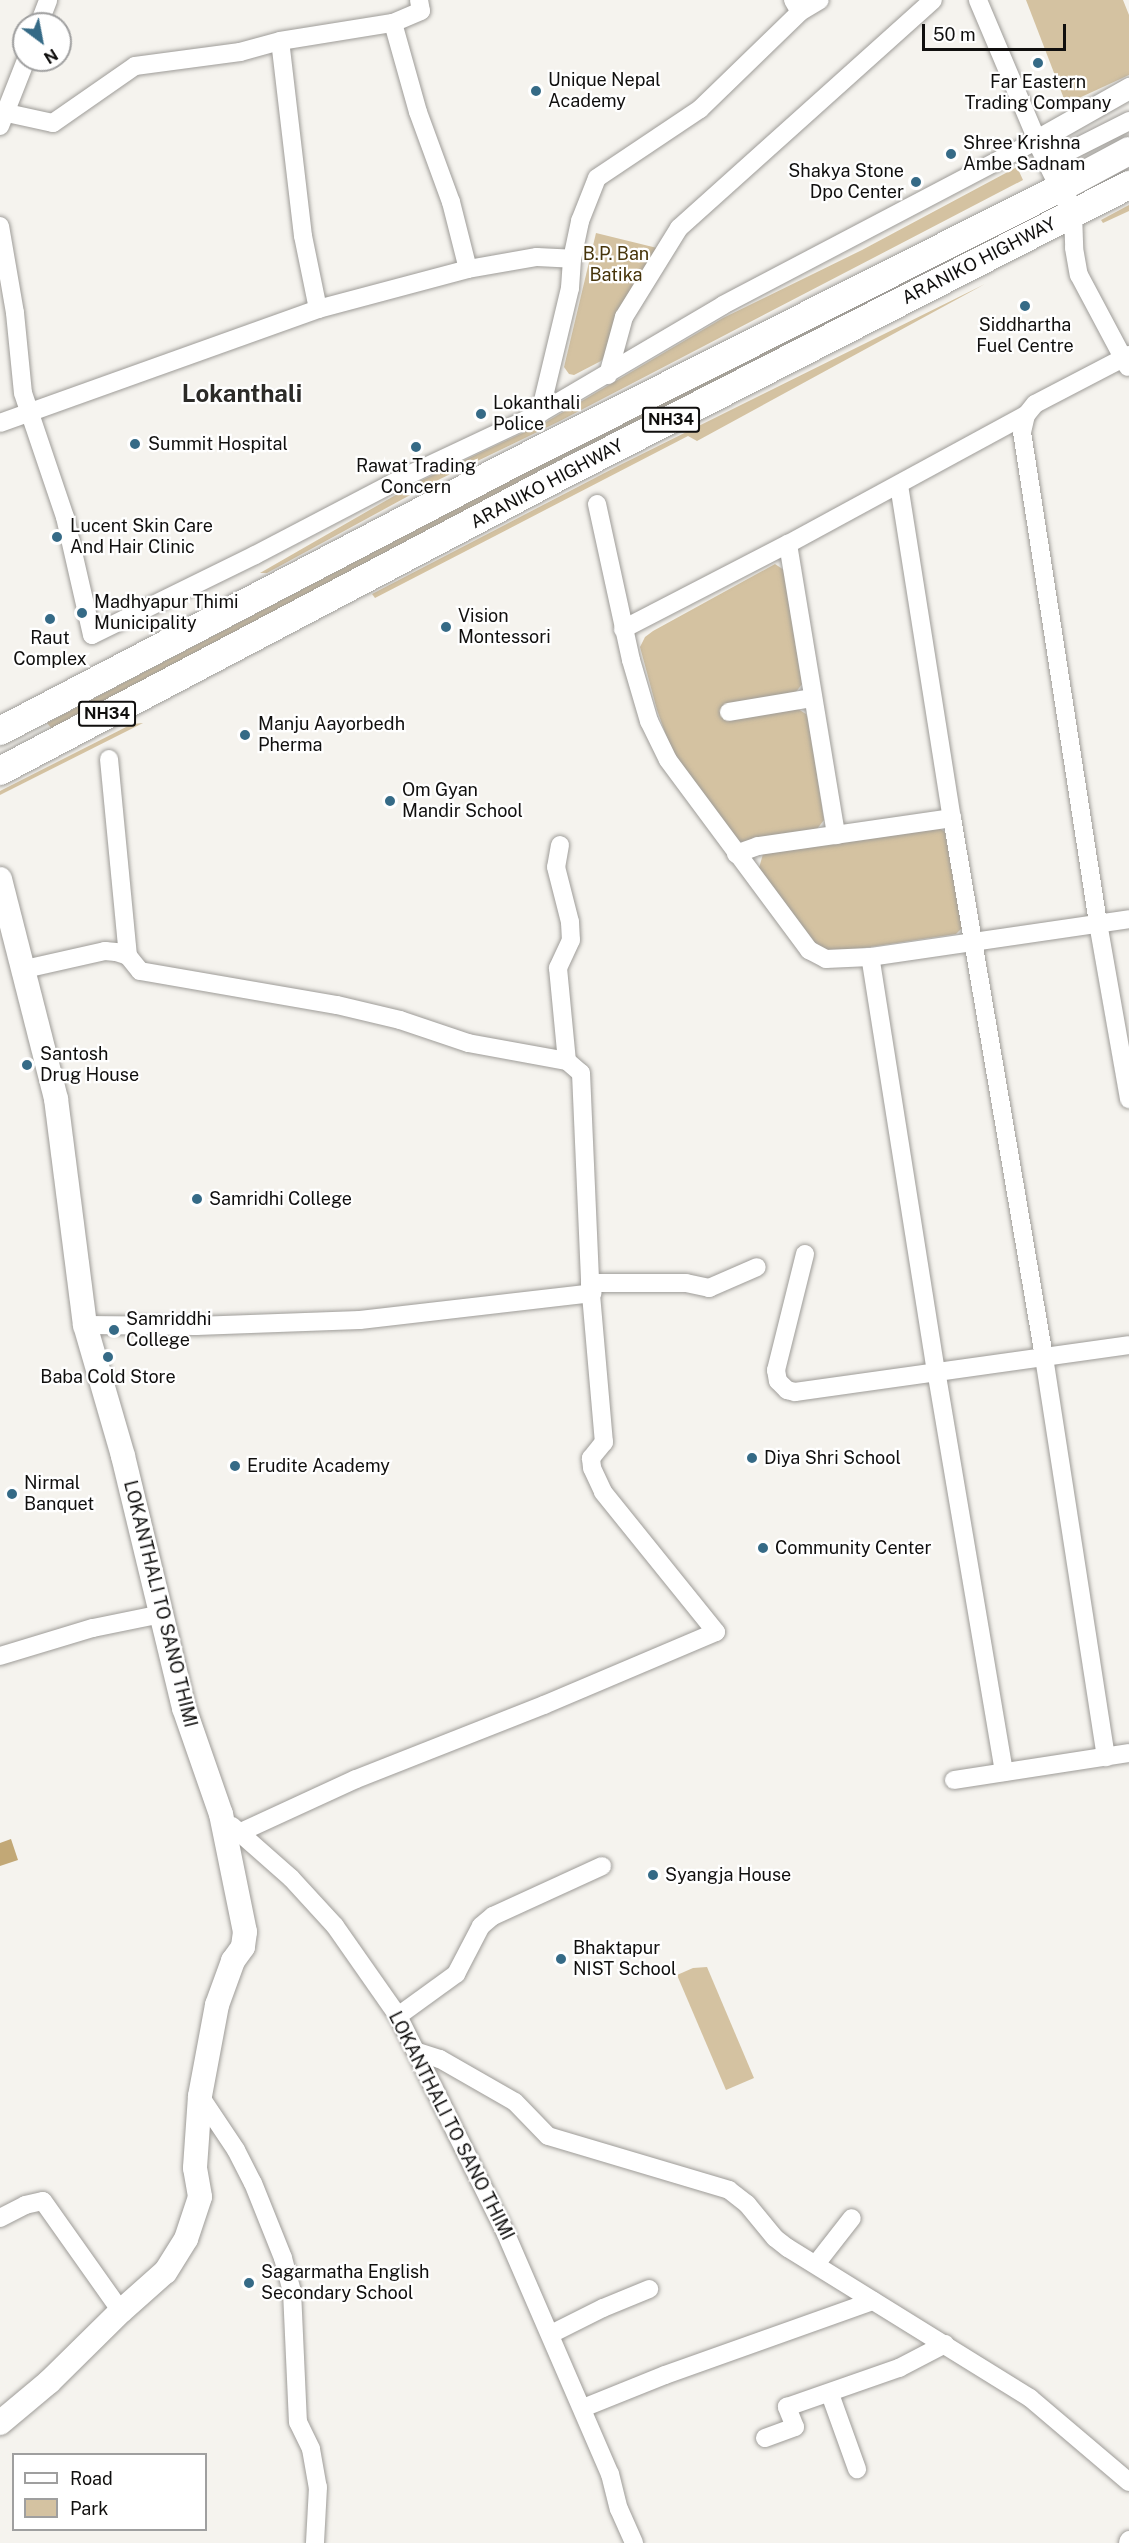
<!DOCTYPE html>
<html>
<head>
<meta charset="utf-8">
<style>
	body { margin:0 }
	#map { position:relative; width:1129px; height:2543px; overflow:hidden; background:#f5f3ee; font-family:"Public Sans",sans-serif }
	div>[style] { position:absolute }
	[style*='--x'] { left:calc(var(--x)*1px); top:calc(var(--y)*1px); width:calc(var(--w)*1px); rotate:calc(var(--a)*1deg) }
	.green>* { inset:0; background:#d4c2a1 }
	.water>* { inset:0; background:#c2a876 }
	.roads { filter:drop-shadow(0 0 2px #9e9c98) drop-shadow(0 0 2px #9e9c98) }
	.minor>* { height:18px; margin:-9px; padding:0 9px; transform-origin:9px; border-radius:9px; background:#fff }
	.tertiary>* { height:21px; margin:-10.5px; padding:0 10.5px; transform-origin:10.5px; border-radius:10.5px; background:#fff }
	.secondary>* { height:24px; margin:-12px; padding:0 12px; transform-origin:12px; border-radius:12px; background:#fff }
	.trunk>* { height:28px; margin:-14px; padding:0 14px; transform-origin:14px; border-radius:14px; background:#fff }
	.dots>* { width:16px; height:16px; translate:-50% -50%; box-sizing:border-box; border:3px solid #fff; border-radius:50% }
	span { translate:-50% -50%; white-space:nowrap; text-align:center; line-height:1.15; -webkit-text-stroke:4.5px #fff; paint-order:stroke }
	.shield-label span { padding:2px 4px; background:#fff; border:2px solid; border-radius:4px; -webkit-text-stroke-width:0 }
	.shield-label { font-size:16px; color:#100f0e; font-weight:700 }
	.poi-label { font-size:18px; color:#100f0e }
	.left { translate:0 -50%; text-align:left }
	.right { translate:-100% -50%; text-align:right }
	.park-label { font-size:18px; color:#46340a }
	.street-label { font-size:18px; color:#100f0e }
	.district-label { font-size:24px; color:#2c2b28; font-weight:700 }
	.legend { position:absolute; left:12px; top:2453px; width:195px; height:78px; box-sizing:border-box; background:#fff; border:2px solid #9f9f9f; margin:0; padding:8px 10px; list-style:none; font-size:18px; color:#100f0e }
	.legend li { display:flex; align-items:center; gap:12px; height:30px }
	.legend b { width:30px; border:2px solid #9f9f9f }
	.north { position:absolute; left:12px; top:12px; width:60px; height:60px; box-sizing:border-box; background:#fff; border:2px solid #9f9f9f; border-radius:50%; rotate:148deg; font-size:16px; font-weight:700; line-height:24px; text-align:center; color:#100f0e }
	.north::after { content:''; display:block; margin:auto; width:21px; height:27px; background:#356a86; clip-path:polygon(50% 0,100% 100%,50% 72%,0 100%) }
	.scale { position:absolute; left:922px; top:24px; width:144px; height:27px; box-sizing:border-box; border:3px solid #100f0e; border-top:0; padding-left:8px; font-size:18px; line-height:21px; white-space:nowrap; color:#100f0e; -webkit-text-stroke:4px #fff; paint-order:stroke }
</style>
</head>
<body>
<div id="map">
	<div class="green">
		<i style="clip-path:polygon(1026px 0,1123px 0,1129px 15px,1129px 75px,1066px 104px)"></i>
		<i style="clip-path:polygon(1017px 167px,1023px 180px,560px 421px,436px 481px,267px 573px,260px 573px,420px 481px,546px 422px,723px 318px,862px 250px)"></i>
		<i style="clip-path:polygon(1129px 205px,1129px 211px,1103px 223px,1101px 220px)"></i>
		<i style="clip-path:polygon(1037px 215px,908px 285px,52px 729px,47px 723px,618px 424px)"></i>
		<i style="clip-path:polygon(596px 233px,657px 248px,606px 355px,601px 361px,574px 375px,569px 374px,564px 367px)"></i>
		<i style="clip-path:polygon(985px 284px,697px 441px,688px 436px,375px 598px,372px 594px,618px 466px)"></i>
		<i style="clip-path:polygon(775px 564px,784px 570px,802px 684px,796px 692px,798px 709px,806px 714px,809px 721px,824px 820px,817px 829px,741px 842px,731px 835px,671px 749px,657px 710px,640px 647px,645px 637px,653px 631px)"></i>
		<i style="clip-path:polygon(143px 723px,0 795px,0 791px,132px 724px)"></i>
		<i style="clip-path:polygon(939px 828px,945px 832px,962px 928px,956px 934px,830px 953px,821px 951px,759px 868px,763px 854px)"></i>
		<i style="clip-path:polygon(707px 1967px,754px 2078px,726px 2090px,677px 1975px,693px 1968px)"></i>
	</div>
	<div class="water">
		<i style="clip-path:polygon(11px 1839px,18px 1860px,0 1866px,0 1843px)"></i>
	</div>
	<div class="roads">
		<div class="minor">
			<i style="--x:419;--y:0;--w:11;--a:80"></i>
			<i style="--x:421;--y:11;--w:30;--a:157"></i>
			<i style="--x:393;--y:23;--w:92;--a:74.3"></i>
			<i style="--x:418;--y:112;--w:96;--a:69.9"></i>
			<i style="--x:451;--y:202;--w:69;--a:75.8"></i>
			<i style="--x:800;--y:12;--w:23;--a:-31"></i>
			<i style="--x:39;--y:24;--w:26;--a:-69"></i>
			<i style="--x:7;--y:113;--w:47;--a:12.3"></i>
			<i style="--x:53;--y:123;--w:100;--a:-34.8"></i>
			<i style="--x:135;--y:66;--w:106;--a:-7.6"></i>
			<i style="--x:240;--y:52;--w:41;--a:-15.4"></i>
			<i style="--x:280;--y:41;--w:114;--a:-9.1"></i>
			<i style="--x:0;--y:126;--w:71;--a:-68.5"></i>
			<i style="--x:1048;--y:162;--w:91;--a:-26.8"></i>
			<i style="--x:1073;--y:213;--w:35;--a:88"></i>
			<i style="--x:1074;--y:248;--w:27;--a:80"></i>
			<i style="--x:1079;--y:275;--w:104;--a:62"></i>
			<i style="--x:0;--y:226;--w:88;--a:80.2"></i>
			<i style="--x:15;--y:313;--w:80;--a:84.3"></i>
			<i style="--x:23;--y:393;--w:131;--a:71.3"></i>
			<i style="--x:65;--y:517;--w:121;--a:77.1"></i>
			<i style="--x:92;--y:635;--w:182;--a:-26.1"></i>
			<i style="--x:255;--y:555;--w:166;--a:-27.6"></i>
			<i style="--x:402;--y:478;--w:153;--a:-25.2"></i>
			<i style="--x:540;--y:413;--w:212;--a:-30.5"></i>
			<i style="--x:723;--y:305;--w:355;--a:-27.7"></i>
			<i style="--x:1037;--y:140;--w:152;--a:-112.9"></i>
			<i style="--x:318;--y:309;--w:155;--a:-14.9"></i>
			<i style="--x:468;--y:269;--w:70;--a:-9.9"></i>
			<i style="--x:537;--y:257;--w:35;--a:3"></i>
			<i style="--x:1129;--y:355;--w:106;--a:152.5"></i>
			<i style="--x:1035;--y:404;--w:14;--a:129"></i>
			<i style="--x:1026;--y:415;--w:17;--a:103"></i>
			<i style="--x:1022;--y:432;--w:497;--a:81.2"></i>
			<i style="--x:1098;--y:923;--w:179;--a:80"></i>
			<i style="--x:608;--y:375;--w:60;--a:-74.6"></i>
			<i style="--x:624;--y:317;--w:105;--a:-58.3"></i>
			<i style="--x:679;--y:228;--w:341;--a:-41.9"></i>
			<i style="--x:540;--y:413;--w:129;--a:-76.5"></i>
			<i style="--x:570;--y:288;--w:29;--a:-86"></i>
			<i style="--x:572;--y:259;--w:39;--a:-78"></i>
			<i style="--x:580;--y:221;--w:46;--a:-68.4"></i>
			<i style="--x:597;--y:178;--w:124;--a:-33.8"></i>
			<i style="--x:700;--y:109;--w:139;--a:-44.1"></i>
			<i style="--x:800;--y:12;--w:14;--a:-120"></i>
			<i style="--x:0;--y:423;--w:338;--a:-19.7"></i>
			<i style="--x:318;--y:309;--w:75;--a:-101.6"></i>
			<i style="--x:303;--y:236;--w:196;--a:-96.7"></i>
			<i style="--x:899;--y:485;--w:337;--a:81"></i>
			<i style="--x:952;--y:818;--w:547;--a:80.31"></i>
			<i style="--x:1044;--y:1357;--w:405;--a:81.2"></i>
			<i style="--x:597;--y:504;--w:160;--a:77.7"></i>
			<i style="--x:631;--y:660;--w:64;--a:73.6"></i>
			<i style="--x:649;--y:721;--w:43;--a:64"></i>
			<i style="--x:668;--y:760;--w:237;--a:53.4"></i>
			<i style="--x:809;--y:950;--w:19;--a:28"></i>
			<i style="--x:826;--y:959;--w:44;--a:-2.6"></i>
			<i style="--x:788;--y:544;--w:295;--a:80.6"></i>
			<i style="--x:623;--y:629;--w:186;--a:-27.3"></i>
			<i style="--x:788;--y:544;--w:271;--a:-28.5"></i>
			<i style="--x:729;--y:712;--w:85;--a:-9.5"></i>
			<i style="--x:109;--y:759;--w:198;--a:84.5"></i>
			<i style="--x:560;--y:845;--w:22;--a:100"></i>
			<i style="--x:556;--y:867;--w:57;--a:75.7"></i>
			<i style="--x:570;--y:922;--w:18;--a:87"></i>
			<i style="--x:571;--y:940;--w:31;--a:115"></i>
			<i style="--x:558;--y:968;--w:93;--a:84.5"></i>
			<i style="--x:736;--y:854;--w:23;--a:-20"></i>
			<i style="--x:758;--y:846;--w:196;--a:-8.2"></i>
			<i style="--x:25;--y:969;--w:82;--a:-12.7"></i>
			<i style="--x:105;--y:951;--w:11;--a:5"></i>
			<i style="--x:116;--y:952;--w:13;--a:18"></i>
			<i style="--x:128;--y:956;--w:19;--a:51"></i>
			<i style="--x:140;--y:971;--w:200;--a:9.8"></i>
			<i style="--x:337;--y:1005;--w:65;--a:13.4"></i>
			<i style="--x:400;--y:1020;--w:72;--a:18.7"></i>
			<i style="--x:468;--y:1043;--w:101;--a:10.3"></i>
			<i style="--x:567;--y:1061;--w:18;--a:41"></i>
			<i style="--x:581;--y:1073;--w:210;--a:87.5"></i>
			<i style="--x:590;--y:1283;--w:160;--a:85"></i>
			<i style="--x:604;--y:1442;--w:21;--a:129"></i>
			<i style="--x:591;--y:1458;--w:10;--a:84"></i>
			<i style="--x:592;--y:1468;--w:26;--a:65"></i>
			<i style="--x:603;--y:1492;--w:180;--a:51.1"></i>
			<i style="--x:716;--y:1632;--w:187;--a:157"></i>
			<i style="--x:544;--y:1705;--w:202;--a:158.5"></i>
			<i style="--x:356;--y:1779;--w:127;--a:155.3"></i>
			<i style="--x:805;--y:1254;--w:120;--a:104"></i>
			<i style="--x:776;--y:1370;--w:11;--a:80"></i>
			<i style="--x:778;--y:1381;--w:13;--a:45"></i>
			<i style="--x:787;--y:1390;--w:8;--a:14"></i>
			<i style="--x:795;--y:1392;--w:337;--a:-8"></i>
			<i style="--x:590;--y:1283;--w:96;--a:0"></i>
			<i style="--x:686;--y:1283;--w:24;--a:12"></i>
			<i style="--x:709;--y:1288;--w:52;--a:-23.6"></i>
			<i style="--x:85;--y:1325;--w:111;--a:0.5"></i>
			<i style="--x:196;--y:1326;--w:164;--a:-2.1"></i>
			<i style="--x:360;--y:1320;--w:234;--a:-6.6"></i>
			<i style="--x:0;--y:1656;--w:97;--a:-16.8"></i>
			<i style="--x:93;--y:1628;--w:70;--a:-11.5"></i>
			<i style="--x:1004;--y:1772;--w:406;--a:-99.6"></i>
			<i style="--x:936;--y:1372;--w:420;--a:-99"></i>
			<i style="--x:870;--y:957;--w:262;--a:-8.3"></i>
			<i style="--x:954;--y:1780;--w:177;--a:-8.8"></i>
			<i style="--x:232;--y:1826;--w:79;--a:41.4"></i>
			<i style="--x:291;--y:1878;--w:65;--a:47.5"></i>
			<i style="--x:335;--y:1926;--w:110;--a:55"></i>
			<i style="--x:398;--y:2016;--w:243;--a:63.6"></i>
			<i style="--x:506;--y:2234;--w:262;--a:66.6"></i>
			<i style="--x:610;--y:2474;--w:36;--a:76"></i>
			<i style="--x:619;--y:2509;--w:37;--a:66"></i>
			<i style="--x:398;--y:2016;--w:72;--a:-35.9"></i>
			<i style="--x:456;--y:1974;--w:54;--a:-62.5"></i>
			<i style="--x:481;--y:1926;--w:16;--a:-40"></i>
			<i style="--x:493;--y:1916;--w:120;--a:-24.6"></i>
			<i style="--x:418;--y:2052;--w:23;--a:18"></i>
			<i style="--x:440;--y:2059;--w:86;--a:29.8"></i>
			<i style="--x:515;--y:2102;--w:47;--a:45.9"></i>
			<i style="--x:548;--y:2136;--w:189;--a:16.6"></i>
			<i style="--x:729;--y:2190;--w:23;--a:38"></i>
			<i style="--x:747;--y:2204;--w:44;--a:50.5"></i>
			<i style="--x:775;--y:2238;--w:16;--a:38"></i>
			<i style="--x:788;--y:2248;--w:285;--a:31.8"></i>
			<i style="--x:1030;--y:2398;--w:130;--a:40.3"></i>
			<i style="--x:200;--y:2096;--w:65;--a:56.3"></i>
			<i style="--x:236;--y:2150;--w:37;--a:63"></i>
			<i style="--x:253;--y:2183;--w:81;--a:68.2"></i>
			<i style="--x:283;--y:2258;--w:34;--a:75"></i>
			<i style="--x:292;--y:2291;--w:131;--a:87.4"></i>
			<i style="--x:298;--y:2422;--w:30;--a:64"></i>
			<i style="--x:311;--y:2449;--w:39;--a:80"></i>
			<i style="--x:318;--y:2487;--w:56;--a:93.1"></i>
			<i style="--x:0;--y:2218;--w:28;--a:-27"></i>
			<i style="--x:25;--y:2205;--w:18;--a:-13"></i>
			<i style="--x:43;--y:2201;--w:135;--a:54.7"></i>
			<i style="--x:816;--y:2264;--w:58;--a:-52"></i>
			<i style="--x:551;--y:2334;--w:58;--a:-26.6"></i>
			<i style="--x:603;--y:2308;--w:50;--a:-22.4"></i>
			<i style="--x:830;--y:2394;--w:80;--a:70.2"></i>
			<i style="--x:583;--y:2408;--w:88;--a:-21.9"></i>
			<i style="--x:665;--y:2375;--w:221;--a:-19.6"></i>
			<i style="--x:765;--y:2438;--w:32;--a:-20"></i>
			<i style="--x:795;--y:2427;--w:22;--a:-112"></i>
			<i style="--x:787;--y:2407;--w:119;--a:-19.2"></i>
			<i style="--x:899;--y:2368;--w:52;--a:-27.6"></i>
			<i style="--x:1128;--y:2543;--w:3;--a:-72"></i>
		</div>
		<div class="tertiary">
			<i style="--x:1067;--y:201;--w:68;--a:-116.2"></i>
			<i style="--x:1037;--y:140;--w:106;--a:-29.5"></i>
		</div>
		<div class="secondary">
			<i style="--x:0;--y:879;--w:227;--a:75.7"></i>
			<i style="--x:56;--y:1099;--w:228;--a:82.7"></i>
			<i style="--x:85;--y:1325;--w:136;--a:73.8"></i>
			<i style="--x:123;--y:1456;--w:259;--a:76.4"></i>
			<i style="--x:184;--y:1708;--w:112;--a:70.8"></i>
			<i style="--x:221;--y:1814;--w:120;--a:78.5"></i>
			<i style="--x:245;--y:1932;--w:15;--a:98"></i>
			<i style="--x:243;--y:1947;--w:17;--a:126"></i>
			<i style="--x:233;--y:1961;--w:47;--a:110"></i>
			<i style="--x:217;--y:2005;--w:93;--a:100.6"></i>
			<i style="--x:200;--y:2096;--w:72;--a:94"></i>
			<i style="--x:195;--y:2168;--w:29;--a:80"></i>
			<i style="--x:200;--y:2197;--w:44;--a:108.4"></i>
			<i style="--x:186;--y:2239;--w:39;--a:122"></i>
			<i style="--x:165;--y:2272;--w:59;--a:138.4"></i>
			<i style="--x:121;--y:2311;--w:101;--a:135.4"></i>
			<i style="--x:49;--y:2382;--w:64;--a:140.1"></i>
		</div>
		<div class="trunk">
			<i style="--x:0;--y:731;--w:573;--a:-27.55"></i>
			<i style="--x:508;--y:466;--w:618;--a:-26.73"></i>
			<i style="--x:1060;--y:188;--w:78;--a:-28.2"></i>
			<i style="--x:0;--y:771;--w:635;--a:-27.78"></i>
			<i style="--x:562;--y:475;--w:637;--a:-27.09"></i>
		</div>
	</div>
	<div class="dots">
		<i style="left:1038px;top:63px;background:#356a86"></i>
		<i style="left:536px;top:91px;background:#356a86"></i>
		<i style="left:951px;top:154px;background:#356a86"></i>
		<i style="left:916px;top:182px;background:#356a86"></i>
		<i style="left:1025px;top:306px;background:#356a86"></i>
		<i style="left:481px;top:414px;background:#356a86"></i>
		<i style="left:135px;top:444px;background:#356a86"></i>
		<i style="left:416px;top:447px;background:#356a86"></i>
		<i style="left:57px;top:537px;background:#356a86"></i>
		<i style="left:82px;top:613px;background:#356a86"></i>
		<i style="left:50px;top:619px;background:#356a86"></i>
		<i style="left:446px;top:627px;background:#356a86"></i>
		<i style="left:245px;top:735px;background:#356a86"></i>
		<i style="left:390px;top:801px;background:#356a86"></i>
		<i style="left:27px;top:1065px;background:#356a86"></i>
		<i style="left:197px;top:1199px;background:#356a86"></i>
		<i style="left:114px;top:1330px;background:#356a86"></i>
		<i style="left:108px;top:1357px;background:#356a86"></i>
		<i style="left:752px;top:1458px;background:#356a86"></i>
		<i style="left:235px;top:1466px;background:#356a86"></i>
		<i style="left:12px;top:1494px;background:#356a86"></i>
		<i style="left:763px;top:1548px;background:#356a86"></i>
		<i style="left:653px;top:1875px;background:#356a86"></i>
		<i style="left:561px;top:1959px;background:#356a86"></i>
		<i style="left:249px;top:2283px;background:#356a86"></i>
	</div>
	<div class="shield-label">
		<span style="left:671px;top:420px">NH34</span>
		<span style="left:107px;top:714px">NH34</span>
	</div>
	<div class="poi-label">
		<span class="left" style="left:548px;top:91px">Unique Nepal<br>Academy</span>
		<span style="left:1038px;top:93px">Far Eastern<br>Trading Company</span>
		<span class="left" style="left:963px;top:154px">Shree Krishna<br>Ambe Sadnam</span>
		<span class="right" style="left:904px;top:182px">Shakya Stone<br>Dpo Center</span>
		<span style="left:1025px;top:336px">Siddhartha<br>Fuel Centre</span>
		<span class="left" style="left:493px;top:414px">Lokanthali<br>Police</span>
		<span class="left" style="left:148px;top:444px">Summit Hospital</span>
		<span style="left:416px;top:477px">Rawat Trading<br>Concern</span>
		<span class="left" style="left:70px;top:537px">Lucent Skin Care<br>And Hair Clinic</span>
		<span class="left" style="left:94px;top:613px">Madhyapur Thimi<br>Municipality</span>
		<span class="left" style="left:458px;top:627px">Vision<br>Montessori</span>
		<span style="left:50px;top:649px">Raut<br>Complex</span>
		<span class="left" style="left:258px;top:735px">Manju Aayorbedh<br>Pherma</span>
		<span class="left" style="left:402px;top:801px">Om Gyan<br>Mandir School</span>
		<span class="left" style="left:40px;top:1065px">Santosh<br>Drug House</span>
		<span class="left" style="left:209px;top:1199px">Samridhi College</span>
		<span class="left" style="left:126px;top:1330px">Samriddhi<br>College</span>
		<span style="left:108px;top:1377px">Baba Cold Store</span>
		<span class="left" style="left:764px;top:1458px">Diya Shri School</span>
		<span class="left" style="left:247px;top:1466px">Erudite Academy</span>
		<span class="left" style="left:24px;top:1494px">Nirmal<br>Banquet</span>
		<span class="left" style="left:775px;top:1548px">Community Center</span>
		<span class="left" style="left:665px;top:1875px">Syangja House</span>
		<span class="left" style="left:573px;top:1959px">Bhaktapur<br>NIST School</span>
		<span class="left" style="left:261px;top:2283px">Sagarmatha English<br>Secondary School</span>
	</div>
	<div class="park-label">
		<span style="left:616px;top:265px">B.P. Ban<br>Batika</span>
	</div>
	<div class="street-label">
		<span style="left:979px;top:261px;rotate:-27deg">ARANIKO HIGHWAY</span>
		<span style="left:547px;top:484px;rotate:-28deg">ARANIKO HIGHWAY</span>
		<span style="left:160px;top:1604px;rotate:76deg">LOKANTHALI TO SANO THIMI</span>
		<span style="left:451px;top:2126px;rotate:63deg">LOKANTHALI TO SANO THIMI</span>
	</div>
	<div class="district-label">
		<span style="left:242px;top:394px">Lokanthali</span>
	</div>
	<ul class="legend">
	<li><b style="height:8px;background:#fff"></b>Road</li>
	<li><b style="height:16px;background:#d4c2a1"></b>Park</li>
	</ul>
	<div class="north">N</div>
	<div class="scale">50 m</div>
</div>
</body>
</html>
